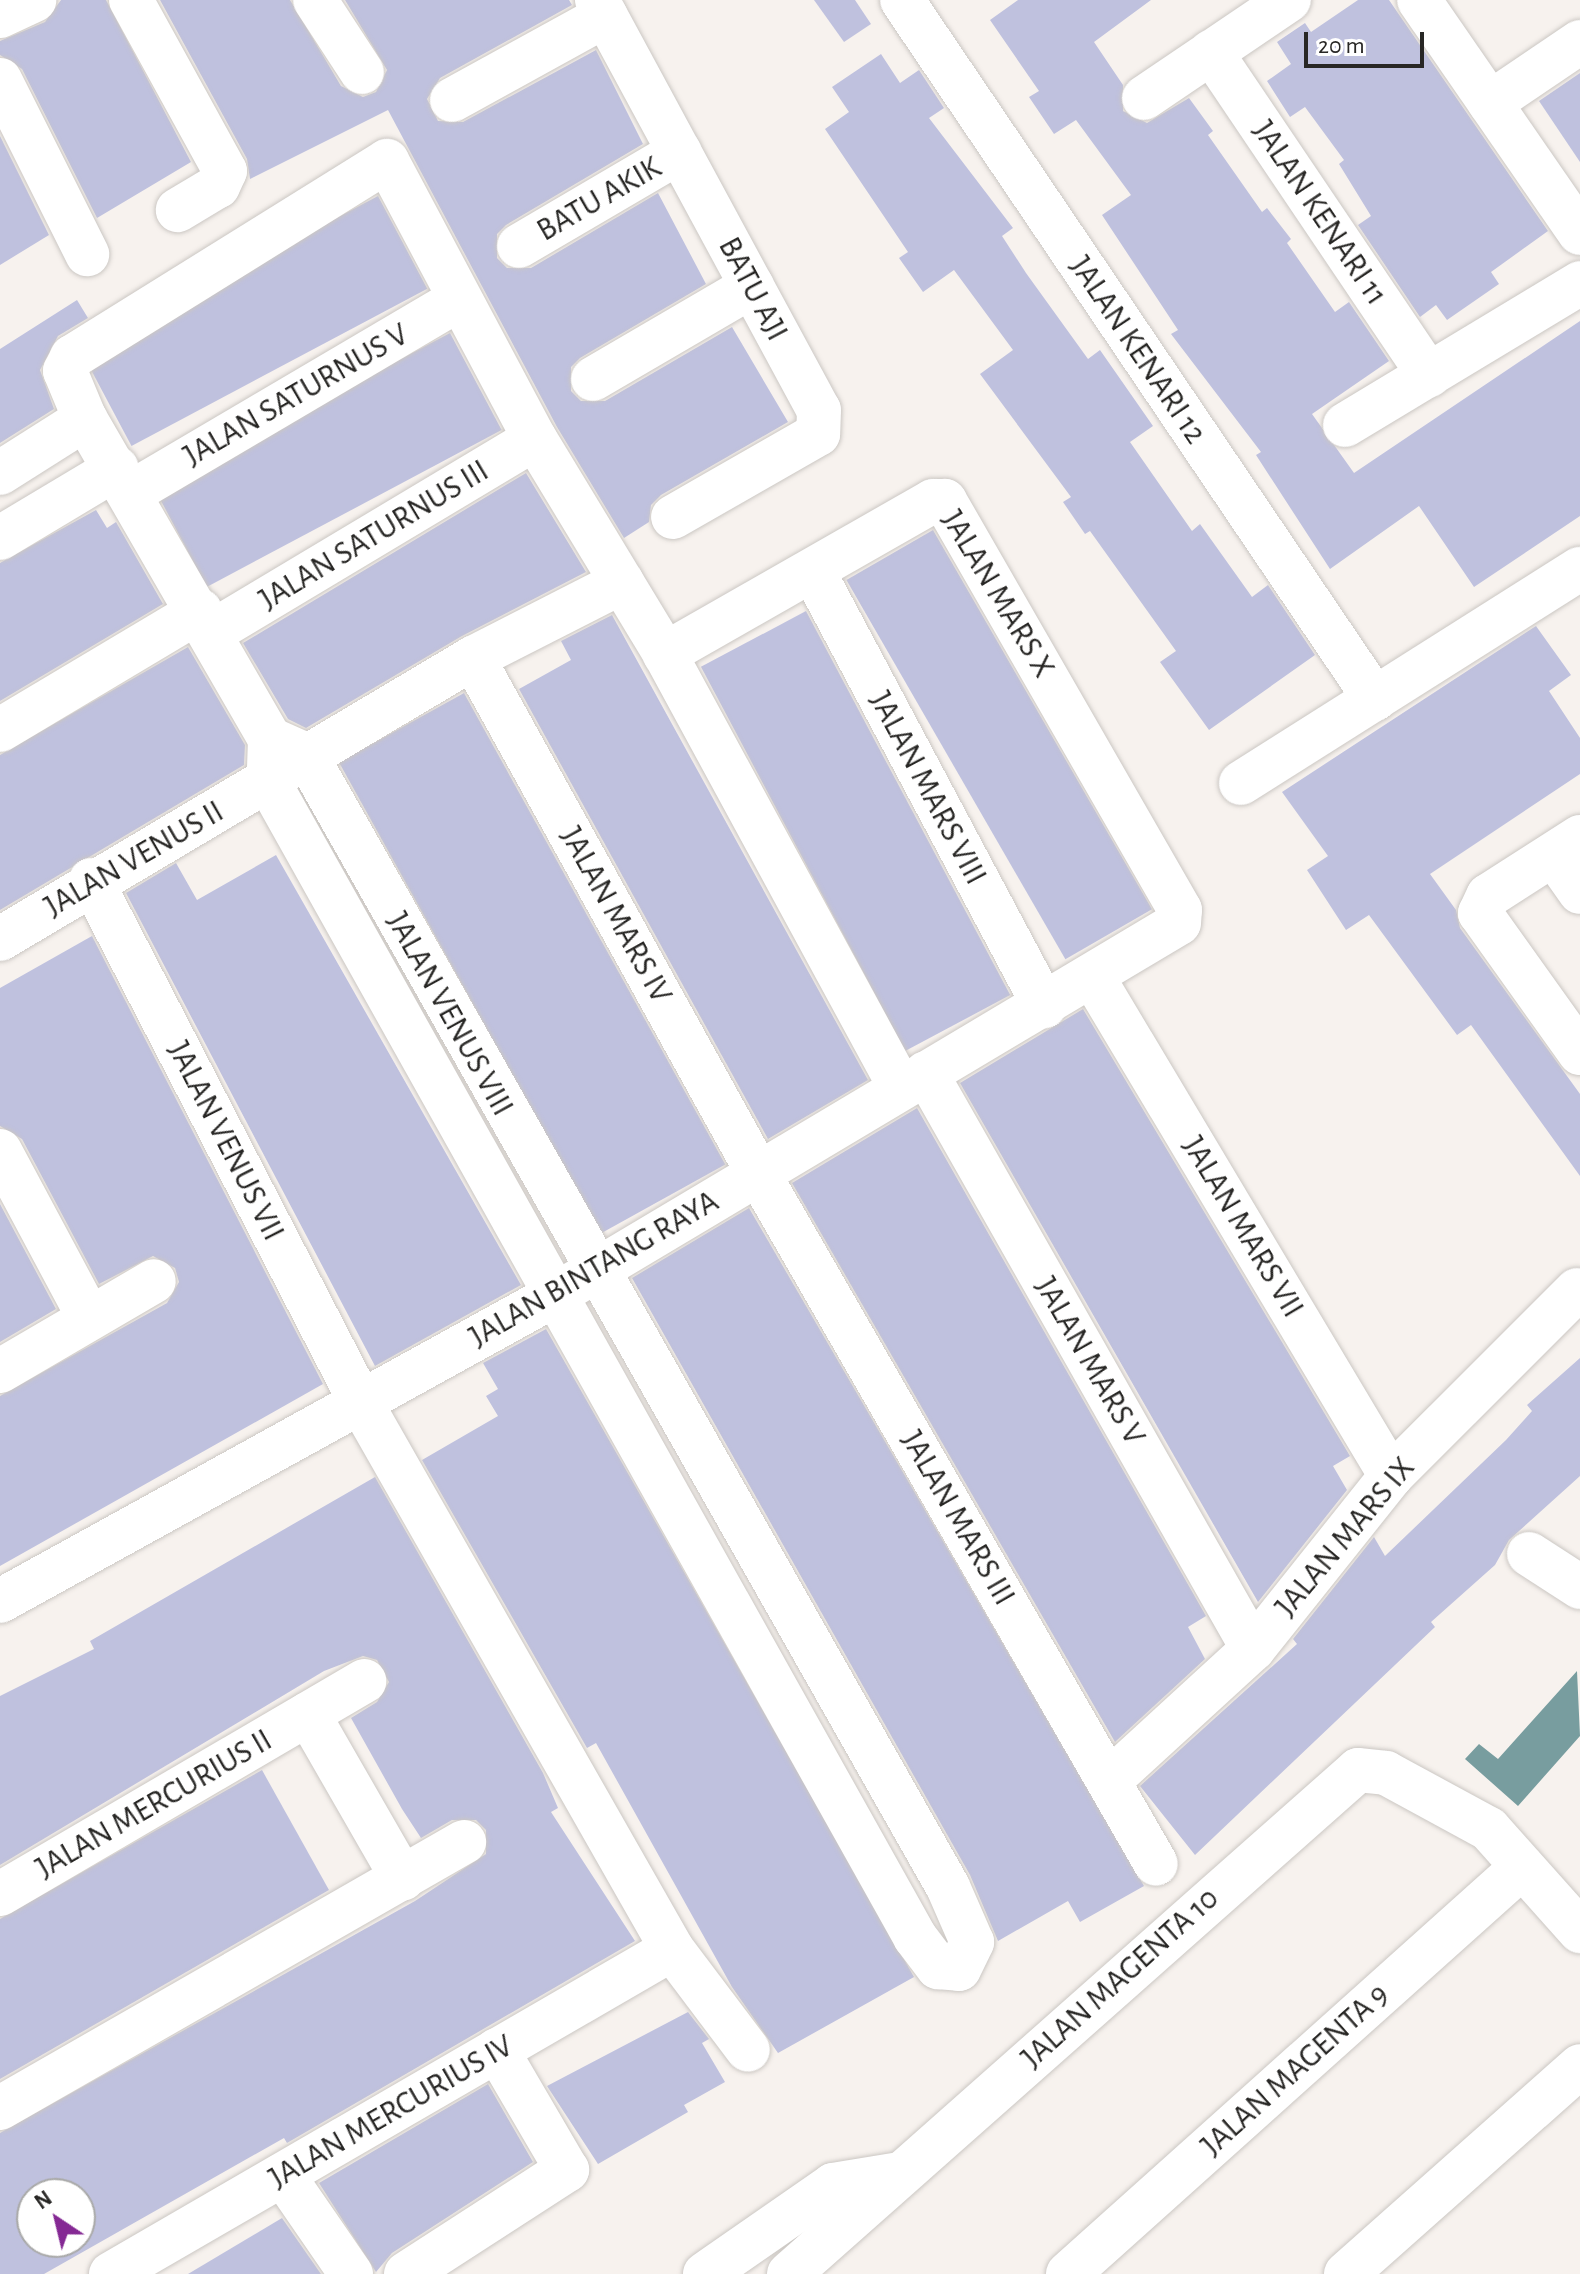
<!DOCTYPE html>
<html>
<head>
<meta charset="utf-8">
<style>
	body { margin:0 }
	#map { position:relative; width:1580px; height:2274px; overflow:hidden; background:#f7f2ee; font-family:"Alegreya Sans",sans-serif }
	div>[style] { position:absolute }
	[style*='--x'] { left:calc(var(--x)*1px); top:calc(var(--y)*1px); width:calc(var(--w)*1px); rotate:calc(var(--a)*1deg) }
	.water>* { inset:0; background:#789d9f }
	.building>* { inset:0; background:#bfc1de; transform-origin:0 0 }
	.roads { filter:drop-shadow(0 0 2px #cbc7c3) drop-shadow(0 0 2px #cbc7c3) }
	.minor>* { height:44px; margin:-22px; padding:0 22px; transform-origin:22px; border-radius:22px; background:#fff }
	span { translate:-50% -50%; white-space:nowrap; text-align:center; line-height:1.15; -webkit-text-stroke:6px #fff; paint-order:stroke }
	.street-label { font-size:32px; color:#282725 }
	.north { position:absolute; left:16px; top:2178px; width:80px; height:80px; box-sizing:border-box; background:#fff; border:2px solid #a9a9a8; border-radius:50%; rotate:325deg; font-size:22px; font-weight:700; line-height:32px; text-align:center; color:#282725 }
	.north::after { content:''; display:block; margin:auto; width:28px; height:36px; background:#852994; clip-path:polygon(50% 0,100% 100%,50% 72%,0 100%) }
	.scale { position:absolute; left:1304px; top:32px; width:120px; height:36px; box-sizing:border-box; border:4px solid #282725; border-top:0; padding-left:10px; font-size:24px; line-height:28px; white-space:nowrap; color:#282725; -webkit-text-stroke:6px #fff; paint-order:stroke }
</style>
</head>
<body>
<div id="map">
	<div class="water">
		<i style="clip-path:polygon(1577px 1671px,1580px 1736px,1518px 1806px,1465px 1759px,1479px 1744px,1498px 1759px)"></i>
	</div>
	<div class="building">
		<i style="clip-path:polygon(61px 0,106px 0,191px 162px,97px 218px,22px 69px,0 55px,0 41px,45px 22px)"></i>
		<i style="clip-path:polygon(160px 0,290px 0,341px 86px,363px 97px,376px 92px,387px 70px,345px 0,569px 0,572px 5px,440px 78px,427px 99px,438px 121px,463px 122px,596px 50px,643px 144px,506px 225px,497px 234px,497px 258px,507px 268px,531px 268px,658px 193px,706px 284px,580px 358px,571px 367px,571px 391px,581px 401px,605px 401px,732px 327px,788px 422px,661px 495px,651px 505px,649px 522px,624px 538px,557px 427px,388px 110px,250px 179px,247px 159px)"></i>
		<i style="clip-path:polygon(814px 0,855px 0,871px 24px,844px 42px)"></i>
		<i style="clip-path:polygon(1018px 0,1151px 0,1094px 42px,1123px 85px,1123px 111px,1147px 123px,1189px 98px,1213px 131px,1208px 135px,1262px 212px,1267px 208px,1291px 239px,1287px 243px,1335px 312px,1349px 302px,1389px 361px,1312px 414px,1354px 473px,1580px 321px,1580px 516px,1474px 587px,1419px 506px,1330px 569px,1256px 455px,1261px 452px,1171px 334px,1178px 330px,1102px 215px,1131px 195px,1076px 120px,1054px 134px,1029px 97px,1039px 91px,990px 20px)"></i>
		<i style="clip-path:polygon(1358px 0,1389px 0,1548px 231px,1491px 272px,1499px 284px,1447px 320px,1436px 305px,1420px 317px,1358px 225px,1371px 216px,1339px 164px,1344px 160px,1305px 107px,1290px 117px,1267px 81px,1291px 64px,1277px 42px,1305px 23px,1311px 32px)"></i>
		<i style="clip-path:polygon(881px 54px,900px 83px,919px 70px,944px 108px,929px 118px,1013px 228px,1002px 236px,1026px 273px,1088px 359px,1100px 350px,1153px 426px,1130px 442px,1192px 531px,1200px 524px,1252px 597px,1268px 585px,1315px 655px,1209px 730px,1160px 662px,1176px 651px,1090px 531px,1085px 534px,1063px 502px,1071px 497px,980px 374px,1013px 350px,954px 270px,923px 292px,899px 258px,908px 252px,825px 129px,849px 112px,832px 87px)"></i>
		<i style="clip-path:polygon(1580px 73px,1580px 162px,1539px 101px)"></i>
		<i style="clip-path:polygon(0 136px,49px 235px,0 265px)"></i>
		<i style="left:378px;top:196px;width:105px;height:335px;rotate:62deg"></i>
		<i style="clip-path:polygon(77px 300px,88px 318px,58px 336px,40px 370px,54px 409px,0 443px,0 349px)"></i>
		<i style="left:450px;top:333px;width:110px;height:334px;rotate:62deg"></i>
		<i style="clip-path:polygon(526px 473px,586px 572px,462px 636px,306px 728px,288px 719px,243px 643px)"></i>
		<i style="clip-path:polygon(96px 510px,107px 528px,116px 522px,163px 604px,0 701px,0 563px)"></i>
		<i style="left:933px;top:530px;width:438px;height:100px;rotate:60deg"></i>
		<i style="left:806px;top:611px;width:435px;height:119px;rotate:62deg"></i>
		<i style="clip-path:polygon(612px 615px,868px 1080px,768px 1139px,519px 689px,571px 660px,561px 641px)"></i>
		<i style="clip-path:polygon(1536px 626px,1571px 675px,1549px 691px,1580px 738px,1580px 774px,1430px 874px,1456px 910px,1460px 928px,1580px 1094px,1580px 1176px,1471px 1025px,1457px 1035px,1369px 915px,1346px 930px,1307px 870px,1328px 856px,1282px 792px)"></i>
		<i style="clip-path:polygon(188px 647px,245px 745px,244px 765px,0 910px,0 755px)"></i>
		<i style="left:464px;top:693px;width:539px;height:143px;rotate:61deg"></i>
		<i style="clip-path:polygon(276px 855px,521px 1285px,375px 1366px,126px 893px,176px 863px,197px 900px)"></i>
		<i style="clip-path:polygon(92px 936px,323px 1384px,0 1566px,0 1396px,167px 1303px,179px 1282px,175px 1268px,153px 1256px,99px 1284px,22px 1139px,0 1126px,0 988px)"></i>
		<i style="clip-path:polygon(1083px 1009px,1350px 1456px,1333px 1466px,1347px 1490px,1258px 1602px,960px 1083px)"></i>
		<i style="clip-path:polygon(917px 1108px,1206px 1616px,1188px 1627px,1205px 1659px,1115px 1742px,792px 1183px)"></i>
		<i style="clip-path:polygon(0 1204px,56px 1309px,0 1342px)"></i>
		<i style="clip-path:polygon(749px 1208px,1144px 1886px,1080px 1922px,1068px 1901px,998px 1941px,970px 1875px,632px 1278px)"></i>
		<i style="clip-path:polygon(546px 1329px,914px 1977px,778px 2053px,732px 1987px,596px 1743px,587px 1748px,422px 1460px,498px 1416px,486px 1396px,498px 1389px,483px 1363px)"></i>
		<i style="clip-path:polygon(1580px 1358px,1580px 1476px,1509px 1540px,1495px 1565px,1431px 1622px,1435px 1627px,1195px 1855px,1140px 1786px,1297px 1644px,1293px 1639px,1374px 1537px,1385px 1556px,1506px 1440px,1532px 1411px,1527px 1405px)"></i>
		<i style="clip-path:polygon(evenodd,375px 1477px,543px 1773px,558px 1808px,551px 1812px,635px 1941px,287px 2143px,284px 2138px,44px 2274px,0 2274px,0 2133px,415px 1901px,486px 1854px,486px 1830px,476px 1820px,452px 1820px,421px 1838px,402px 1809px,351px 1718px,377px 1702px,389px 1682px,377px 1660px,363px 1656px,324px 1671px,0 1865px,0 1696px,94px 1649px,90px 1641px,375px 1477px,32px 2194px,80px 2194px,80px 2242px,32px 2242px,32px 2194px)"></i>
		<i style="clip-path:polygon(262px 1770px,329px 1890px,0 2079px,0 1919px)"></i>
		<i style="clip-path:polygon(688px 2012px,709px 2039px,702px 2043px,725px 2082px,684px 2105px,688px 2112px,598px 2164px,547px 2086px)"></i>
		<i style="clip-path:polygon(488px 2084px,533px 2162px,392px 2253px,376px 2272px,319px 2183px)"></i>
		<i style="clip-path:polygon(282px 2218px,321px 2274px,188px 2274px)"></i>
	</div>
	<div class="roads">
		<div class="minor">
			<i style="--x:131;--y:0;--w:195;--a:61.2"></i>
			<i style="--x:225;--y:171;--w:17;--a:115"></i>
			<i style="--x:218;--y:186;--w:47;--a:149"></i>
			<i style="--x:315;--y:0;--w:86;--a:56.9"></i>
			<i style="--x:597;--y:0;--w:466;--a:61.6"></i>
			<i style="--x:819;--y:410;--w:24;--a:92"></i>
			<i style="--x:818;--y:434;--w:167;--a:150.2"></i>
			<i style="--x:902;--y:0;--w:844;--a:55.91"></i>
			<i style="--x:1419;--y:0;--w:283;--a:55.4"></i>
			<i style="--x:0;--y:16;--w:38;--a:-25"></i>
			<i style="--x:1211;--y:52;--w:390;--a:56"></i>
			<i style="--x:0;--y:80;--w:195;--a:63.4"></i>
			<i style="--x:1144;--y:98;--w:175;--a:-34.1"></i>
			<i style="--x:452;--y:100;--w:175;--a:-28.8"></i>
			<i style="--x:1490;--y:103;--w:109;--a:-34.1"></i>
			<i style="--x:519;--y:246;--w:186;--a:-30.4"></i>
			<i style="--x:593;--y:379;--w:184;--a:-30.3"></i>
			<i style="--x:1345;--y:425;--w:275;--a:-31.1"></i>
			<i style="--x:0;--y:473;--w:101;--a:-32.4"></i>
			<i style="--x:132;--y:492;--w:380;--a:-30.5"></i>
			<i style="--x:0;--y:538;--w:136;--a:-30.9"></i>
			<i style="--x:813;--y:571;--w:493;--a:62"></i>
			<i style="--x:212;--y:632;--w:376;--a:-30.9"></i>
			<i style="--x:473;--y:658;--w:589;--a:61.04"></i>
			<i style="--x:758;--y:1173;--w:797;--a:60.06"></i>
			<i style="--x:0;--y:730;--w:233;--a:-30.8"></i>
			<i style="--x:269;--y:768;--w:29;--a:-88"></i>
			<i style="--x:270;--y:739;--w:370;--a:-120"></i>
			<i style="--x:85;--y:419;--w:52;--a:-112.6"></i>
			<i style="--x:65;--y:371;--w:16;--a:-63"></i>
			<i style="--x:72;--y:357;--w:371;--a:-31.9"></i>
			<i style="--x:387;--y:161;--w:315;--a:62"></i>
			<i style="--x:535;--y:439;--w:251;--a:58.8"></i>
			<i style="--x:665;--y:654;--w:493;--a:61.5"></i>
			<i style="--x:268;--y:781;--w:1325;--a:60.76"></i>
			<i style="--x:915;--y:1937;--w:38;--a:53"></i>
			<i style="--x:938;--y:1967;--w:21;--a:5"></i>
			<i style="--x:959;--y:1969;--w:30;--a:-64"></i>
			<i style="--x:972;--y:1942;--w:60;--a:-113.6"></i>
			<i style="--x:948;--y:1887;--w:1301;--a:-119.56"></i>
			<i style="--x:306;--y:755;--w:39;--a:-156"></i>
			<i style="--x:1241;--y:783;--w:401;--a:-32.3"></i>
			<i style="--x:1580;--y:837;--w:109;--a:147.3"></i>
			<i style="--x:1488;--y:896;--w:19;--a:115"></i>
			<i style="--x:1480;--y:913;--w:172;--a:54.5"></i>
			<i style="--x:1554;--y:855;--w:45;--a:54.9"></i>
			<i style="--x:91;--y:880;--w:589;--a:62.69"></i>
			<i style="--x:361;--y:1403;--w:628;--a:60.33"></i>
			<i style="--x:672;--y:1949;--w:126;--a:53"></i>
			<i style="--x:0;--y:939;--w:550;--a:-30.71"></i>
			<i style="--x:473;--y:658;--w:167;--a:-27"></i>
			<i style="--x:1094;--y:979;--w:579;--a:59.14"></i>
			<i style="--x:926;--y:1073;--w:662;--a:60.42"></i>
			<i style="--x:0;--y:1151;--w:189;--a:61.9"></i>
			<i style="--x:0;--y:1371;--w:178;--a:-30.3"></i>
			<i style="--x:1529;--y:1554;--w:61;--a:32.9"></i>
			<i style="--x:0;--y:1601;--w:634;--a:-28.87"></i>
			<i style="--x:555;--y:1295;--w:726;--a:-30.8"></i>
			<i style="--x:1179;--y:923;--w:13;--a:-86"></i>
			<i style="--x:1180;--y:910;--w:472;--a:-119.9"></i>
			<i style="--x:945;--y:501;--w:12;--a:180"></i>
			<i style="--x:933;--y:501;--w:309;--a:150.3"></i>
			<i style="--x:308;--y:1714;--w:190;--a:60.1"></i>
			<i style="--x:1110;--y:1780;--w:194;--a:-42.5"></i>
			<i style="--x:1253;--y:1649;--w:221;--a:-51.4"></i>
			<i style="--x:1391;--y:1476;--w:263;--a:-45"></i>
			<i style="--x:0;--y:1894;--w:422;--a:-30.3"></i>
			<i style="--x:0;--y:2108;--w:535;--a:-29.82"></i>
			<i style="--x:283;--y:2175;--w:120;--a:55.5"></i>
			<i style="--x:111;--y:2274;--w:648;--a:-30.08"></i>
			<i style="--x:406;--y:2274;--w:192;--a:-32.9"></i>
			<i style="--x:567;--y:2170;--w:139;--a:-120.3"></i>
			<i style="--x:705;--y:2274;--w:156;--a:-34.8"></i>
			<i style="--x:833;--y:2185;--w:68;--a:-9.3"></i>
			<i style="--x:789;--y:2274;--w:760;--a:-41.53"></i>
			<i style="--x:1358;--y:1770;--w:28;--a:6"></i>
			<i style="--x:1386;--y:1773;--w:117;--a:28.5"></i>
			<i style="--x:1489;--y:1829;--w:137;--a:48.3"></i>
			<i style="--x:1068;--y:2274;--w:610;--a:-41.88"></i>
			<i style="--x:1346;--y:2274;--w:313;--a:-41.6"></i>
		</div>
	</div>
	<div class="street-label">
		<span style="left:599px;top:199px;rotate:-30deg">BATU AKIK</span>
		<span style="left:1320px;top:213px;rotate:56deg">JALAN KENARI 11</span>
		<span style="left:753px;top:289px;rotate:62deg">BATU AJI</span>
		<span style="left:1138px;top:350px;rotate:56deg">JALAN KENARI 12</span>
		<span style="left:296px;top:395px;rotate:-30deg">JALAN SATURNUS V</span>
		<span style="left:374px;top:535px;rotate:-31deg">JALAN SATURNUS III</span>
		<span style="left:998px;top:594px;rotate:59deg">JALAN MARS X</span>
		<span style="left:928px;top:788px;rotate:62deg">JALAN MARS VIII</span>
		<span style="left:134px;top:859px;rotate:-30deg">JALAN VENUS II</span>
		<span style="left:616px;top:915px;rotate:61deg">JALAN MARS IV</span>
		<span style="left:450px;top:1014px;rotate:61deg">JALAN VENUS VIII</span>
		<span style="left:226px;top:1141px;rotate:63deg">JALAN VENUS VII</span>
		<span style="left:1243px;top:1227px;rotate:59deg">JALAN MARS VII</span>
		<span style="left:594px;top:1269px;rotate:-30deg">JALAN BINTANG RAYA</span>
		<span style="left:1090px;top:1361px;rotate:60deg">JALAN MARS V</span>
		<span style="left:958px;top:1518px;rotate:60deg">JALAN MARS III</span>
		<span style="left:1345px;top:1537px;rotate:-50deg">JALAN MARS IX</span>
		<span style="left:154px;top:1804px;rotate:-30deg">JALAN MERCURIUS II</span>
		<span style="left:1120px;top:1978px;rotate:-42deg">JALAN MAGENTA 10</span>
		<span style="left:1295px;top:2070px;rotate:-42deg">JALAN MAGENTA 9</span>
		<span style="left:391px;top:2112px;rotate:-30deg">JALAN MERCURIUS IV</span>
	</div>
	<div class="north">N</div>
	<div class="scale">20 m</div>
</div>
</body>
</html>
